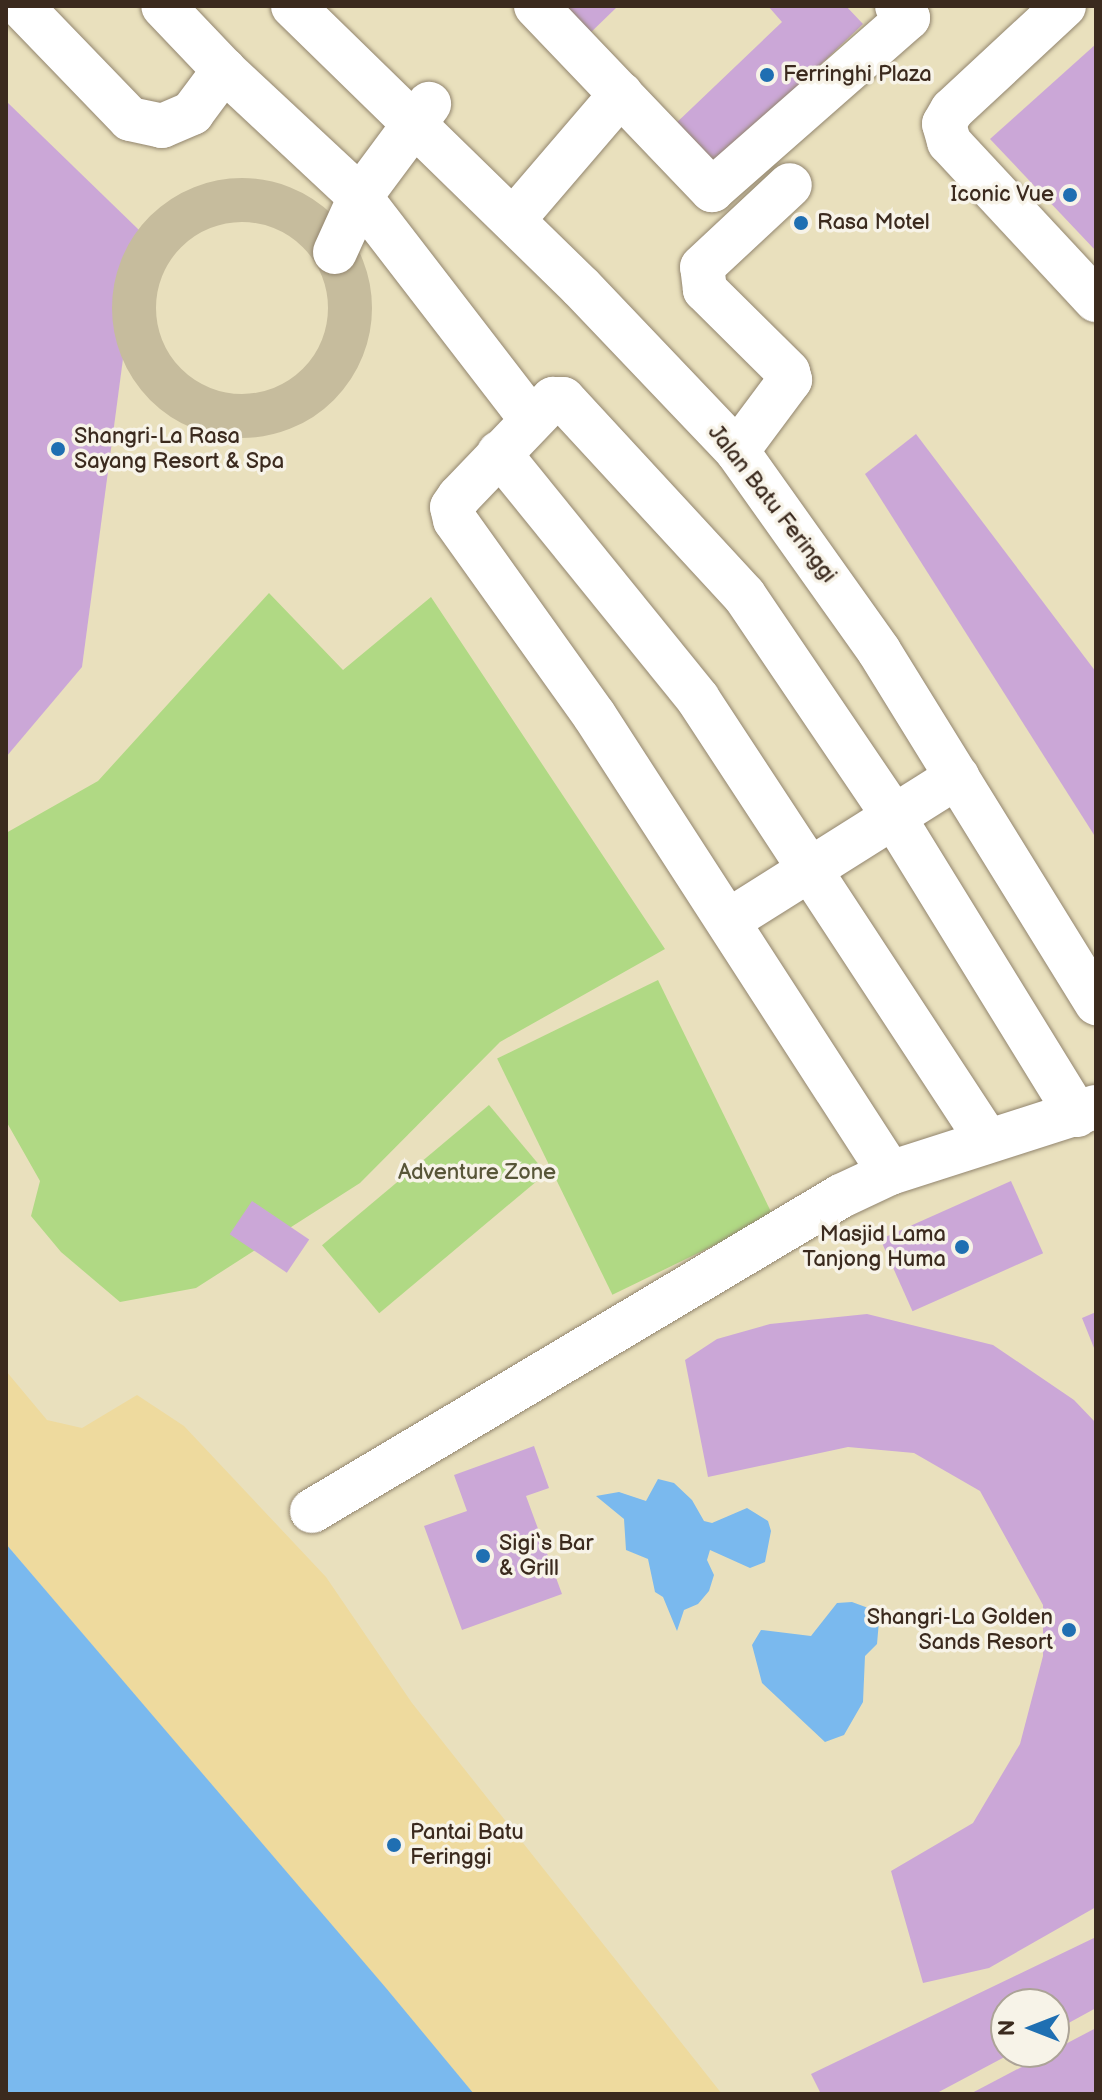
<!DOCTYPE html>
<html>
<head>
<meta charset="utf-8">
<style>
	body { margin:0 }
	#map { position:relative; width:1102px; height:2100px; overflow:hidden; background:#e9e0bd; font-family:"Balsamiq Sans",sans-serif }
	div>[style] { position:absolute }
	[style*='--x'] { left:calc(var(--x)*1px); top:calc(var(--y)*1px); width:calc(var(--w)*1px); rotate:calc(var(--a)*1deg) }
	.green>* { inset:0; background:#b0d984; transform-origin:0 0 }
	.sand>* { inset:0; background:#eeda9e }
	.water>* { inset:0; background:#7ab9ee }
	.building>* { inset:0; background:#cba7d7; transform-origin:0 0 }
	.minor-tunnel>* { height:44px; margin-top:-22px; transform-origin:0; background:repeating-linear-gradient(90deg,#c6bc9d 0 44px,transparent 0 66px) }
	.minor-tunnel>.ring { margin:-22px; padding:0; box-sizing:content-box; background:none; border:44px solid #c6bc9d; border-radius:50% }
	.roads { filter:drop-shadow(0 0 2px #92856e) drop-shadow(0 0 2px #92856e) }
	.minor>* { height:44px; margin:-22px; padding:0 22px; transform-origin:22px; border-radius:22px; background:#fff }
	.major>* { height:44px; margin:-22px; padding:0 22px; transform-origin:22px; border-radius:22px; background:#fff }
	.dots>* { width:22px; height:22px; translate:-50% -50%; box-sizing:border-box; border:4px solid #f7f3e8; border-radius:50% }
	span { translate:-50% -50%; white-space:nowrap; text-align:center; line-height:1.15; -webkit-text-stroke:7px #f7f3e8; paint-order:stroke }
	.poi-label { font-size:22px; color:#3b2a1e }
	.left { translate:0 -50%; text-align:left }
	.right { translate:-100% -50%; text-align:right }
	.street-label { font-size:22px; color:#3b2a1e }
	.park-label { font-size:22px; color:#585638 }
	.frame { position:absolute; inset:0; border:8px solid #3b2a1e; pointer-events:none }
	.north { position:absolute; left:990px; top:1988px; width:80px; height:80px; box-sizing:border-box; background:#f7f3e8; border:2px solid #aca397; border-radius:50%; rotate:270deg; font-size:22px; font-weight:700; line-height:32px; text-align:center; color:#3b2a1e }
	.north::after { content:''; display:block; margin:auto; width:28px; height:36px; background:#1f6fb2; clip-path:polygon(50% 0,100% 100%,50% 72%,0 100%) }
</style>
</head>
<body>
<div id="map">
	<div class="green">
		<i style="clip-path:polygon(269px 593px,343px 670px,431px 597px,665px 949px,500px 1042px,360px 1183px,196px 1288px,120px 1302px,61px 1252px,31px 1216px,40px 1181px,6px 1121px,6px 833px,98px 781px)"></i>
		<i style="left:658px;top:980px;width:263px;height:179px;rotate:64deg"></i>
		<i style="left:489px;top:1105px;width:89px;height:218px;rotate:50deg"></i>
	</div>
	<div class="sand">
		<i style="clip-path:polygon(6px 1371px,47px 1420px,82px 1428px,137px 1395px,184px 1426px,326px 1577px,412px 1703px,722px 2094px,474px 2094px,6px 1544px)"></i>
	</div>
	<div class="water">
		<i style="clip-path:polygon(658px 1479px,674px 1483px,692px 1500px,704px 1521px,712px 1523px,747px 1508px,768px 1521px,771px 1531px,765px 1562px,750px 1568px,710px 1550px,707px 1560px,714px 1575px,709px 1591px,698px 1604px,684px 1610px,677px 1631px,663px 1597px,655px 1592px,648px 1559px,626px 1550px,624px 1519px,596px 1496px,619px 1492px,646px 1501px)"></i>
		<i style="clip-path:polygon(6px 1544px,386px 1988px,474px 2094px,6px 2094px)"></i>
		<i style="clip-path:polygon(852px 1602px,871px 1609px,879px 1621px,877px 1644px,865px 1656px,863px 1702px,844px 1735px,825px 1742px,762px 1683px,752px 1645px,761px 1630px,811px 1636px,837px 1603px)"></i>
	</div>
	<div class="building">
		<i style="clip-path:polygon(555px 6px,618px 6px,585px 38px)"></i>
		<i style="clip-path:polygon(768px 6px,846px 6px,863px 24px,711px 169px,672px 127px,782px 22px)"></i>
		<i style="clip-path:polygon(1096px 44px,1096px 251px,990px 139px)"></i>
		<i style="clip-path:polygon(6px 101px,140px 231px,82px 667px,6px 757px)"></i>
		<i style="clip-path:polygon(916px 434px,1096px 672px,1096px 838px,865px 474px)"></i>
		<i style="left:1011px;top:1181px;width:79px;height:143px;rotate:66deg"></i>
		<i style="left:252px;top:1201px;width:69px;height:40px;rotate:34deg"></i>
		<i style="clip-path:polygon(1096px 1312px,1096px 1353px,1082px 1318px)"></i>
		<i style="clip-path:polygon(867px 1314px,993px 1345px,1074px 1400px,1096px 1423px,1096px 1907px,989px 1968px,923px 1983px,891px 1871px,973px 1823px,1020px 1744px,1043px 1656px,1043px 1605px,980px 1491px,914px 1453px,848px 1447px,708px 1477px,685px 1360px,717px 1339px,770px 1324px)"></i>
		<i style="clip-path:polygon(534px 1446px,549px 1488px,526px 1496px,562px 1594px,462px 1630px,424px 1526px,467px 1511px,454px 1475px)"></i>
		<i style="clip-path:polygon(1096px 1937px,1096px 2008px,1054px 2031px,1054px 2004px,1006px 2004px,1006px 2052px,1014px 2052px,935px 2094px,821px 2094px,811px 2074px)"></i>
		<i style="clip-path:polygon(1096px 2028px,1096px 2091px,1091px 2094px,970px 2094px)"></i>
	</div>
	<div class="minor-tunnel">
		<i class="ring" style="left:134px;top:200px;width:172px;height:172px"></i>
	</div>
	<div class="roads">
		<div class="minor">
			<i style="--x:21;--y:6;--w:157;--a:46"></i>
			<i style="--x:130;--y:119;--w:33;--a:12"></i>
			<i style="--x:162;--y:126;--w:33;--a:-23"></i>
			<i style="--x:192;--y:113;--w:54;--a:-53.3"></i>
			<i style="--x:224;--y:70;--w:88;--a:-133.6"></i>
			<i style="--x:536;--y:6;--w:255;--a:46.3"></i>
			<i style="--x:712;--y:190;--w:261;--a:-41.3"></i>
			<i style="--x:908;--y:18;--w:16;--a:-133"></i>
			<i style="--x:1064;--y:6;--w:153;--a:137.1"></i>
			<i style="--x:952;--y:110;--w:16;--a:120"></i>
			<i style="--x:944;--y:124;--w:19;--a:74"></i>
			<i style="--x:949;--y:142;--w:216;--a:47.1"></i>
			<i style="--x:224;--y:70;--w:186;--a:43"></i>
			<i style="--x:360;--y:197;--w:280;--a:52.4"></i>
			<i style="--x:513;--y:220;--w:166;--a:-49.4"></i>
			<i style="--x:335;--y:252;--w:60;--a:-65.6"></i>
			<i style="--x:360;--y:197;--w:116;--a:-53.4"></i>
			<i style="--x:737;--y:451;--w:89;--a:-53.3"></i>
			<i style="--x:790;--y:380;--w:8;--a:-104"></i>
			<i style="--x:788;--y:372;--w:117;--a:-135.3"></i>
			<i style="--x:705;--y:290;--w:23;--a:-97"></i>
			<i style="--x:702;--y:267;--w:120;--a:-43"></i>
			<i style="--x:499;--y:453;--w:316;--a:51"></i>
			<i style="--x:698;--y:699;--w:527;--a:56.76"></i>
			<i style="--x:728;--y:921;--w:271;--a:-32.2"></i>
			<i style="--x:890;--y:1173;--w:545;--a:-122.87"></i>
			<i style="--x:594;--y:715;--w:239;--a:-125.5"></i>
			<i style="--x:455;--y:520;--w:13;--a:-103"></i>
			<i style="--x:452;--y:507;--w:12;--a:-55"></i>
			<i style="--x:459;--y:497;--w:136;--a:-46.2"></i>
			<i style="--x:553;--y:399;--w:10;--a:0"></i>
			<i style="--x:563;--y:399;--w:267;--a:47.3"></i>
			<i style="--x:744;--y:595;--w:261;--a:55.9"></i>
			<i style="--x:890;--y:811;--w:357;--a:58.4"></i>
			<i style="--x:312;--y:1511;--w:616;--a:-30.77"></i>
			<i style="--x:841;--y:1196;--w:54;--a:-25.1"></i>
			<i style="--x:890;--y:1173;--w:216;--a:-17.8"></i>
		</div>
		<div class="major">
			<i style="--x:293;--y:6;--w:402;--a:44.3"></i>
			<i style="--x:581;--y:287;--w:226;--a:46.4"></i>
			<i style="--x:737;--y:451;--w:245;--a:54.6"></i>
			<i style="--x:879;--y:651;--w:414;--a:58.3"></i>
		</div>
	</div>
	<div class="dots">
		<i style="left:767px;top:75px;background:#1f6fb2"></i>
		<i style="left:1070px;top:195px;background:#1f6fb2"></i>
		<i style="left:801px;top:223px;background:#1f6fb2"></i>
		<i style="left:58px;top:449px;background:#1f6fb2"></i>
		<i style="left:962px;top:1247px;background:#1f6fb2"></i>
		<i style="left:483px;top:1556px;background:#1f6fb2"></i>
		<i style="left:1069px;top:1630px;background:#1f6fb2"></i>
		<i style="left:394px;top:1845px;background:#1f6fb2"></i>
	</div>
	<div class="poi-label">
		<span class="left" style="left:783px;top:75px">Ferringhi Plaza</span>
		<span class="right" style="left:1054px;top:195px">Iconic Vue</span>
		<span class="left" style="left:817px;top:223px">Rasa Motel</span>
		<span class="left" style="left:74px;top:449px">Shangri-La Rasa<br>Sayang Resort &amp; Spa</span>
		<span class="right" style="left:946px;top:1247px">Masjid Lama<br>Tanjong Huma</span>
		<span class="left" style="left:499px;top:1556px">Sigi‘s Bar<br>&amp; Grill</span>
		<span class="right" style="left:1053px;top:1630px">Shangri-La Golden<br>Sands Resort</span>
		<span class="left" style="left:410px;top:1845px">Pantai Batu<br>Feringgi</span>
	</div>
	<div class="street-label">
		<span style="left:772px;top:504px;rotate:52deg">Jalan Batu Feringgi</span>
	</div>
	<div class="park-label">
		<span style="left:477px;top:1173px">Adventure Zone</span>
	</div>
	<div class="frame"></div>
	<div class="north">N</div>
</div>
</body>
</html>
